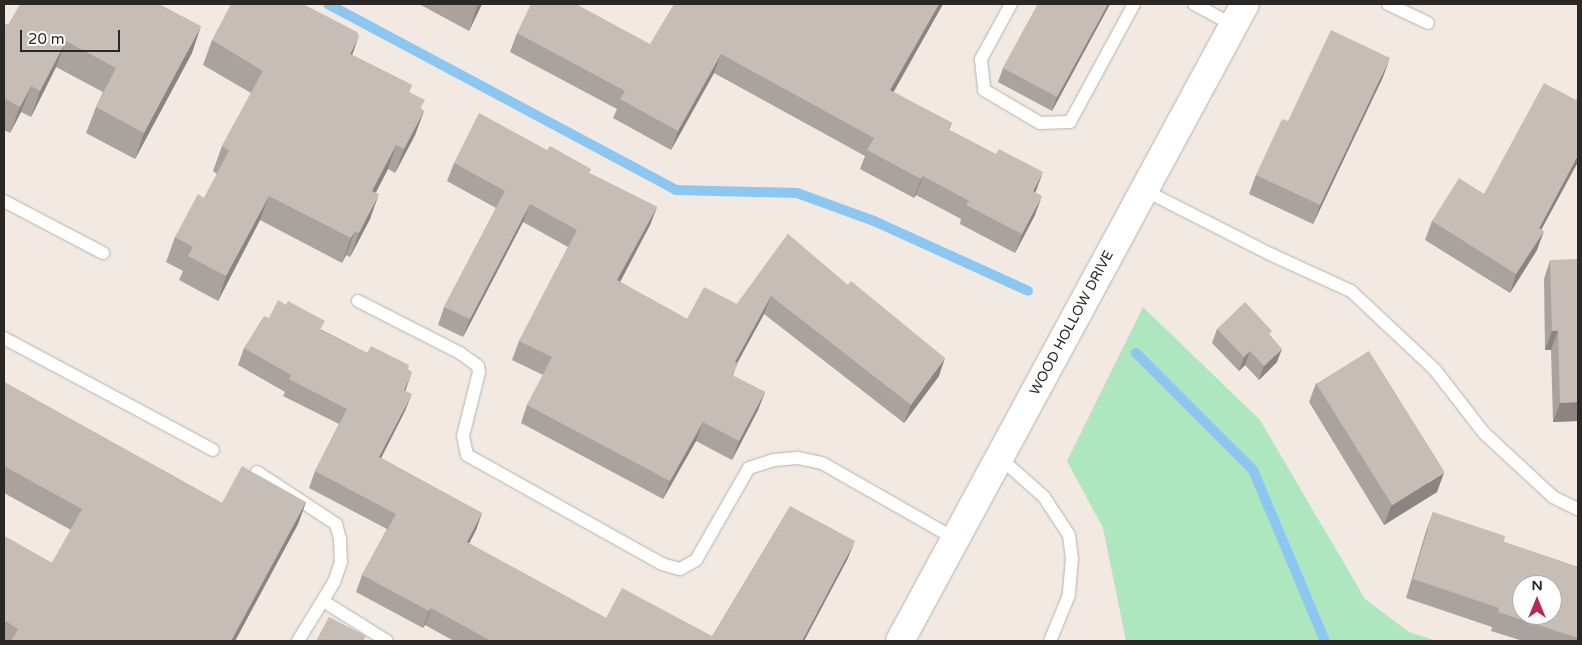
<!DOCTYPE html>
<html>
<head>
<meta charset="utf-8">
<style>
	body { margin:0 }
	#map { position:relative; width:1582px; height:645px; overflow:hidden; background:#f2e9e3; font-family:"Varela Round",sans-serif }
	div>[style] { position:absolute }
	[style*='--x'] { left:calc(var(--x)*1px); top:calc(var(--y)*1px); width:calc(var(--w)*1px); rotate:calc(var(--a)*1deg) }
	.green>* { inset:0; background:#aee7bf }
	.stream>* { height:10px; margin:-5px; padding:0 5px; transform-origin:5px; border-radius:5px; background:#8cc7f1 }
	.roads { filter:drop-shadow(0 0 1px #bab1ac) drop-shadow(0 0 1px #bab1ac) }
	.service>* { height:12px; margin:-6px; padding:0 6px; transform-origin:6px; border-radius:6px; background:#fff }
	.tertiary>* { height:28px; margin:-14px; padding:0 14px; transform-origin:14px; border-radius:14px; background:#fff }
	.wall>* { inset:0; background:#aaa39d }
	.shaded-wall>* { inset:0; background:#8b8480 }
	.building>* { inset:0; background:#c6bdb7; transform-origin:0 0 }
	span { translate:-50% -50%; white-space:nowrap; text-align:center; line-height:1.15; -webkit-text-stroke:4.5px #fff; paint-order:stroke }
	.street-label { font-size:14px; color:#2b2725 }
	.frame { position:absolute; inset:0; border:5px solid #2b2725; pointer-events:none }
	.north { position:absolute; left:1512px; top:575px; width:50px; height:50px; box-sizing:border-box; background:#fff; border:1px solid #aaa9a8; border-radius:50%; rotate:0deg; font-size:14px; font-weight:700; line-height:20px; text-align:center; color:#2b2725 }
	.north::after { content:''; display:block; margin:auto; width:18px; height:22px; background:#b8274c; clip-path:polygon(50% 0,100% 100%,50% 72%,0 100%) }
	.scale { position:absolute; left:20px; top:30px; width:100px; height:22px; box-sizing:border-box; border:2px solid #2b2725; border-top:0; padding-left:6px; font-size:15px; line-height:18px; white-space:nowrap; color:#2b2725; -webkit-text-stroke:4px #fff; paint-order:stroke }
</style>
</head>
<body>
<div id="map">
	<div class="green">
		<i style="clip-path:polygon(1143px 307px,1260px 420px,1365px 599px,1409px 632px,1437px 641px,1126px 641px,1103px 528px,1067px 461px)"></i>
	</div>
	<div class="stream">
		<i style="--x:328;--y:4;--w:395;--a:28.1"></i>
		<i style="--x:676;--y:190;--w:121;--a:1.4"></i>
		<i style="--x:797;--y:193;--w:82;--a:20"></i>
		<i style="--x:874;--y:221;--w:169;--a:24.4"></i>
		<i style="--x:1136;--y:353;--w:165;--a:45"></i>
		<i style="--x:1253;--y:470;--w:186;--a:67.2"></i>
	</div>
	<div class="roads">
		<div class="service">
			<i style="--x:1011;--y:4;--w:63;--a:118.6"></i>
			<i style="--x:981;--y:59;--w:31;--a:84"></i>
			<i style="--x:984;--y:90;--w:65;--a:30.5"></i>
			<i style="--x:1040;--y:123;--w:30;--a:-2"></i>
			<i style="--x:1070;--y:122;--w:134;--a:-61.5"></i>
			<i style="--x:1194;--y:4;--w:44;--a:28.3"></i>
			<i style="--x:1388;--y:4;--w:44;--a:25.4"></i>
			<i style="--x:1144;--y:190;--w:141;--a:26.9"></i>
			<i style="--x:1270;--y:254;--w:89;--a:24.6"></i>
			<i style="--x:1351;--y:291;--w:115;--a:43.2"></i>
			<i style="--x:1435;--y:370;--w:80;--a:52.1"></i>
			<i style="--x:1484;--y:433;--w:94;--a:42.8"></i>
			<i style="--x:1553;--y:497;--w:28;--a:26"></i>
			<i style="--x:4;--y:201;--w:112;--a:27.7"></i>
			<i style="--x:358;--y:301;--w:114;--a:27"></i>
			<i style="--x:460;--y:353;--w:22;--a:36"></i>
			<i style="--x:478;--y:366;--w:6;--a:81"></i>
			<i style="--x:479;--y:372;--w:66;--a:104"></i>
			<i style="--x:463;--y:436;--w:19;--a:78"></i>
			<i style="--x:467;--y:455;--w:223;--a:29.2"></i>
			<i style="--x:662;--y:564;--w:19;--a:16"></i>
			<i style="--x:680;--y:569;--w:18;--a:-29"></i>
			<i style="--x:696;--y:560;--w:106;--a:-60.1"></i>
			<i style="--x:749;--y:468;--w:26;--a:-18"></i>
			<i style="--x:774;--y:460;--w:24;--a:-5"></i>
			<i style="--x:798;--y:458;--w:25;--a:12"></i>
			<i style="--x:822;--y:463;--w:153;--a:29.7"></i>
			<i style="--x:4;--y:338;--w:237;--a:28.2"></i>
			<i style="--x:999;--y:457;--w:60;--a:41.6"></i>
			<i style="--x:1044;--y:497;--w:45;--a:56.7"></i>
			<i style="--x:1069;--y:535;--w:23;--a:83"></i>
			<i style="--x:1072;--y:558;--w:37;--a:95"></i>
			<i style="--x:1069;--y:595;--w:50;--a:112.4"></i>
			<i style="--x:257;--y:472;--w:95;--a:33.4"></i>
			<i style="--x:336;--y:524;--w:16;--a:75"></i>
			<i style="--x:340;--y:539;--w:23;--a:88"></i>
			<i style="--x:341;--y:562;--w:21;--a:109"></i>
			<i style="--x:334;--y:582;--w:69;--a:121.4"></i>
			<i style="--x:323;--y:601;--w:75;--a:32"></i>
		</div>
		<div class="tertiary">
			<i style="--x:900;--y:641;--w:724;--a:-61.56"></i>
		</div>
	</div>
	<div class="wall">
		<i style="clip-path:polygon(419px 4px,482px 4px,469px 31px)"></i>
		<i style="clip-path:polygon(943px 4px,893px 92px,952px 123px,949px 130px,1035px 192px,1035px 215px,1015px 253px,960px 224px,961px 219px,916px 195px,914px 198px,860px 169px,865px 156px,714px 73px,671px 150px,613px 118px,617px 109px,510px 52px,517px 33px,650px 44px)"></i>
		<i style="clip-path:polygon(1038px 4px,1110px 4px,1052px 111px,998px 82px,1003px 68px)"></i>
		<i style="clip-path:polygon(4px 23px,8px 25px,192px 53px,135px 159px,86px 133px,96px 107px,103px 92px,56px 67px,31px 117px,21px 112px,10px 133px,4px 130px)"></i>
		<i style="clip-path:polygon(212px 40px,352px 55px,412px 85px,409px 92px,421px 109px,424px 111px,415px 135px,395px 173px,388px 169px,375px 193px,370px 219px,350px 257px,346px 255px,342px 263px,260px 220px,218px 301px,179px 280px,183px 271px,166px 262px,175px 237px,204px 198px,217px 174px,213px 171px,222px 146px,251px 93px,203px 65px)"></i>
		<i style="clip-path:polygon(1383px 77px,1313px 224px,1249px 194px,1256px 175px,1288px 121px)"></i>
		<i style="clip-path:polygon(454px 163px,589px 173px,657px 207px,650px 225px,620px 282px,687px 319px,737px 304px,788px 234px,939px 376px,904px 423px,764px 314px,737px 363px,733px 376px,765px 392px,758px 410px,732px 460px,696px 441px,663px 499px,521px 423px,527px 405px,543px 375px,512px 360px,519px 341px,568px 247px,523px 222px,463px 337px,438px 325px,444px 307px,496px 208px,447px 181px)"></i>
		<i style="clip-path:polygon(1484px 194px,1541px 230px,1537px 250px,1510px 293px,1425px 240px,1432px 221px)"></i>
		<i style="clip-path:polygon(1550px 260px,1578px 421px,1553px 422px,1551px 350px,1545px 350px,1544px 279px)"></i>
		<i style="clip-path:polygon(269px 318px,322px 330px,367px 353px,408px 369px,405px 391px,405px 411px,381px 458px,482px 513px,476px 530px,469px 544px,606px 618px,712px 636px,848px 558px,804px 641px,454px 641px,425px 625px,423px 628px,356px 592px,362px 575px,387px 529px,309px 488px,315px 471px,339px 424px,283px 396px,285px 392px,238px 365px,244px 348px)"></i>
		<i style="clip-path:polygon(1217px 329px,1271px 336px,1277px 362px,1259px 380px,1245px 365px,1239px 371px,1212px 343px)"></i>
		<i style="clip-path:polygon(4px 382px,222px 503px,306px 502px,298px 524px,235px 641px,4px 641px,4px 536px,52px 563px,71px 530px,4px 493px)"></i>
		<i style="clip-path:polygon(1316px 383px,1437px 492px,1384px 525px,1309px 402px)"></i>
		<i style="clip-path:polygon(1433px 512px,1504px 542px,1578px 567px,1578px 641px,1523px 641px,1491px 631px,1492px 627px,1406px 598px,1426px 531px)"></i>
	</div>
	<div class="shaded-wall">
		<i style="clip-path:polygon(479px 4px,482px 4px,469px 31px,477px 6px)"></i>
		<i style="clip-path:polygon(939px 4px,943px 4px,884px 109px,890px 90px)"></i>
		<i style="clip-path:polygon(1108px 4px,1110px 4px,1052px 111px,1057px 97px)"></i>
		<i style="clip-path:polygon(201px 26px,192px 53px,135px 159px,144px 133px)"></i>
		<i style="clip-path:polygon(359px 36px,350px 61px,350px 54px)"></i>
		<i style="clip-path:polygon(66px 41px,56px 67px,31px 117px,40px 91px)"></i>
		<i style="clip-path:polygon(721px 54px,714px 73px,671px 150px,678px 131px)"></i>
		<i style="clip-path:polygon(1390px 58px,1383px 77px,1313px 224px,1320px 205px)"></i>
		<i style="clip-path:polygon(31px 86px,21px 112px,10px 133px,20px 107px)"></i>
		<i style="clip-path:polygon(424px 111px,415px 135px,395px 173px,404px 149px)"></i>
		<i style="clip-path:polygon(396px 145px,388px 169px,364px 216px,372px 191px)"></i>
		<i style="clip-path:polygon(1578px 155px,1578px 162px,1532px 247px,1539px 228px)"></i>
		<i style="clip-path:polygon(1043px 172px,1036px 191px,1026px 210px,1033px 191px)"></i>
		<i style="clip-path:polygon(923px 176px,916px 195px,914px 198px,921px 179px)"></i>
		<i style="clip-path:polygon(379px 194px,370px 219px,350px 257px,359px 233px)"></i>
		<i style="clip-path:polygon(269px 196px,260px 220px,218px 301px,226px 276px)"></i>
		<i style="clip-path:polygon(1042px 196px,1035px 215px,1015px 253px,1022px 234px)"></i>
		<i style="clip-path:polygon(530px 204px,523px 222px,463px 337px,470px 319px)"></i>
		<i style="clip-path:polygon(657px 207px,650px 225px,611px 299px,617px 280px)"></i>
		<i style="clip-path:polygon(355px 231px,346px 255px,342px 263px,351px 238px)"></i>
		<i style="clip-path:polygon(1544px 231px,1537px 250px,1510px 293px,1516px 274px)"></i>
		<i style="clip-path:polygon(771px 296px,764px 314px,728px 380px,735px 362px)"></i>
		<i style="clip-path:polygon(1552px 331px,1558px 331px,1551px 350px,1545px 350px)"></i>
		<i style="clip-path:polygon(1282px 349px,1277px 362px,1259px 380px,1264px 366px)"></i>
		<i style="clip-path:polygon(1250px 351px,1245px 365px,1239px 371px,1244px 357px)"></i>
		<i style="clip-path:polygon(945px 358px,939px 376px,904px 423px,911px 405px)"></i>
		<i style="clip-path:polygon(412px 372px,406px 389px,398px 407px,404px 390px)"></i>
		<i style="clip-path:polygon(765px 392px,758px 410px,732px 460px,739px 441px)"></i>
		<i style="clip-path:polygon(412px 394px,405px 411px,373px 474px,379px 457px)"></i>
		<i style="clip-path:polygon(1578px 402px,1578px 421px,1553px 422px,1560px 403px)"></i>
		<i style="clip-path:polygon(703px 422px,696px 441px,663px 499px,670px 481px)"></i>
		<i style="clip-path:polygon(1444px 473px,1437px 492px,1384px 525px,1391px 506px)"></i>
		<i style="clip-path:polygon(306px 502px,298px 524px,235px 641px,231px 641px)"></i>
		<i style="clip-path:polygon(482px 513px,476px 530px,460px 559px,467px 542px)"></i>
		<i style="clip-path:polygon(855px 541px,848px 558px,804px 641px,802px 641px)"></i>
		<i style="clip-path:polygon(431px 608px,425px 625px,423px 628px,429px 611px)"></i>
	</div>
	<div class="building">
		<i style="clip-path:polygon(20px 4px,159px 4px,201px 26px,144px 133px,96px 107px,116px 68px,66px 41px,40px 91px,31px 86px,20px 107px,4px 98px,4px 23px,8px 25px)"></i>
		<i style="clip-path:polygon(231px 4px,303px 4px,357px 32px,359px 36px,350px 54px,412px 85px,409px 92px,425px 100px,420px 109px,424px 111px,404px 149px,396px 145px,372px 191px,379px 194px,359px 233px,355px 231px,351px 238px,269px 196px,226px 276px,188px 256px,193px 247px,175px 237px,198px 194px,204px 198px,229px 151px,222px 146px,263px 71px,212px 40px)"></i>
		<i style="clip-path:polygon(531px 4px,576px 4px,650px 44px,674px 4px,939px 4px,890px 90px,952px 123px,948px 129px,996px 154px,999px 149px,1043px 172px,1033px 191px,1042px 196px,1022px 234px,966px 205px,969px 201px,923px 176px,921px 179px,867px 150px,874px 138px,721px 54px,678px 131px,620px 99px,625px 91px,517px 33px)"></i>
		<i style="clip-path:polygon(1038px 4px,1108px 4px,1057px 97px,1003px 68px)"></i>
		<i style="clip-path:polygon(1331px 30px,1390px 58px,1320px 205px,1256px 175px,1282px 119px,1288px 121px)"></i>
		<i style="clip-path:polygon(1544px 83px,1576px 100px,1578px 95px,1578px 155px,1539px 228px,1544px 231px,1516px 274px,1432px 221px,1459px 178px,1484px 194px)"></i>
		<i style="clip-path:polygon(479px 113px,547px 150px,550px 146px,591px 169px,589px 173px,657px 207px,617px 280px,687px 319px,704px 287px,737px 304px,788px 234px,848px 285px,851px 281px,945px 358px,911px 405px,771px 296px,735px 362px,738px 364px,732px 375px,765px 392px,739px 441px,703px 422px,670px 481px,527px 405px,552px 357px,519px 341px,577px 230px,530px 204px,470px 319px,444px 307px,505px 191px,454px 163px)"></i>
		<i style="clip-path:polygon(1578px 259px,1578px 402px,1560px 403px,1558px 331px,1552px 331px,1550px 260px)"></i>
		<i style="clip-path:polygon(278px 300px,286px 305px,288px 301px,325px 321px,320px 330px,367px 353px,371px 346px,409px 365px,408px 369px,412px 372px,404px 390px,412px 394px,379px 457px,482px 513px,467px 542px,606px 618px,622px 588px,712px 636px,790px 506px,855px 541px,802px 641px,491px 641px,431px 608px,429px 611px,362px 575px,396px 514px,315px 471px,347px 409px,289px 379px,291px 375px,244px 348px,264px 316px,269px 318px)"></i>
		<i style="clip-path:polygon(1245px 302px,1272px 331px,1269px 334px,1282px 349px,1264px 366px,1250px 351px,1244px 357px,1217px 329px)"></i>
		<i style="left:1369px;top:351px;width:143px;height:62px;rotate:58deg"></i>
		<i style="clip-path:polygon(4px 382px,222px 503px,242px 466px,306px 502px,231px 641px,11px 641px,18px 629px,4px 620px,4px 536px,52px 563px,82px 509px,4px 466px)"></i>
		<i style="clip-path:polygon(evenodd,1433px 512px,1505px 536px,1504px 542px,1578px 567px,1578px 638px,1498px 612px,1499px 608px,1413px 579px,1433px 512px,1522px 585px,1552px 585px,1552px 615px,1522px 615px,1522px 585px)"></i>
		<i style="clip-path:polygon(329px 617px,366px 636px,363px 641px,316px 641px)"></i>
	</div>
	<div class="street-label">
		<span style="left:1072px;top:323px;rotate:-62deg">WOOD HOLLOW DRIVE</span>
	</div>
	<div class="frame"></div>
	<div class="north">N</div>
	<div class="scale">20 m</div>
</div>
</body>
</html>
